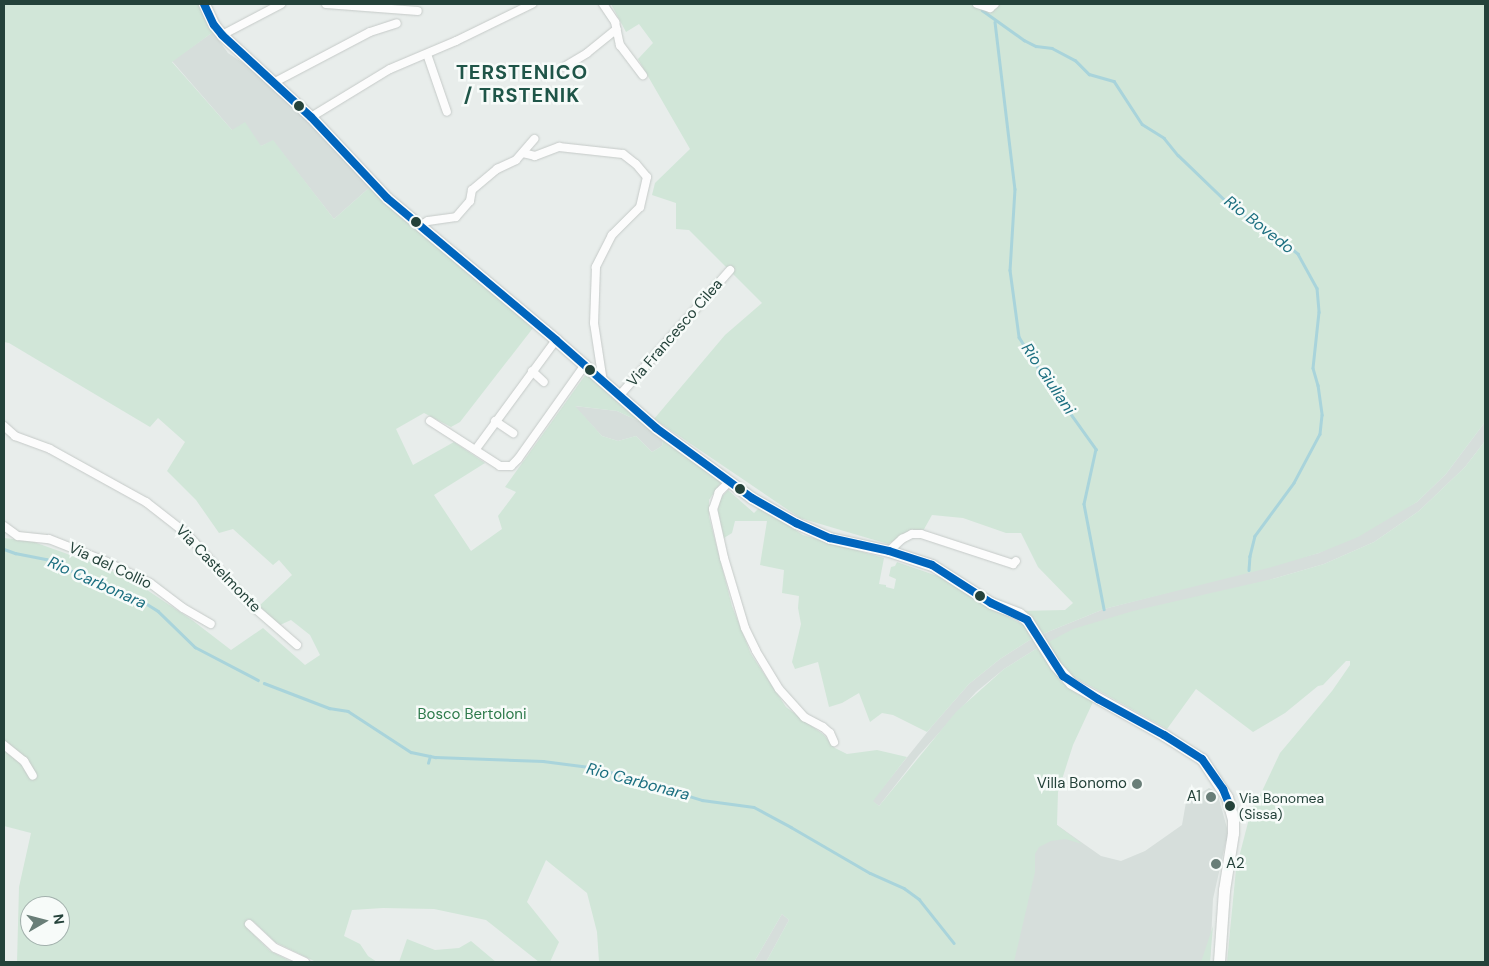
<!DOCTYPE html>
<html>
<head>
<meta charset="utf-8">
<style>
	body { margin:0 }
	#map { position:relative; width:1489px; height:966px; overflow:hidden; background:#e8edeb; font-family:"DM Sans",sans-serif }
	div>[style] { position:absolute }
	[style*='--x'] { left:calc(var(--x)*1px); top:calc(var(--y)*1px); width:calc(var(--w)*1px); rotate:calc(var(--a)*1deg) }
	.built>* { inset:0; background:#d6dedb }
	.green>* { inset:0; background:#d1e6d8 }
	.stream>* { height:2.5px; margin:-1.25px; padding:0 1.25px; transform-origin:1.25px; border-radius:1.25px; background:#a9d4db }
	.roads { filter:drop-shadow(0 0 1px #c5cac8) drop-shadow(0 0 1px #c5cac8) }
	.street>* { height:8px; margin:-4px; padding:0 4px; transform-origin:4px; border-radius:4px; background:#fcfcfc }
	.secondary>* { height:11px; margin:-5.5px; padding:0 5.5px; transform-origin:5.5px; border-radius:5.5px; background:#fcfcfc }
	.bus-1>* { height:8px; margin:-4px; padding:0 4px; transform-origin:4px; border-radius:4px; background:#0065bd }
	.dots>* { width:14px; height:14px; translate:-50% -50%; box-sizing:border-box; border:2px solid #f7fbf9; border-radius:50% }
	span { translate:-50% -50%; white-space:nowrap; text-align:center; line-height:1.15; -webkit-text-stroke:5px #f7fbf9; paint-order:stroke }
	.bus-label { font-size:14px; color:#24423a }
	.left { translate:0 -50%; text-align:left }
	.street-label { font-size:15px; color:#24423a }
	.park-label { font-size:15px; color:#2d7a4b }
	.poi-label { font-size:15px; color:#24423a }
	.right { translate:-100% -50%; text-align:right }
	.water-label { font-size:16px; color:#1c6f80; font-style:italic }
	.district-label { font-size:20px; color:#1f5548; font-weight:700; letter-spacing:1px }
	.frame { position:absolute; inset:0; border:5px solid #24423a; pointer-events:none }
	.north { position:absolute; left:20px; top:896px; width:50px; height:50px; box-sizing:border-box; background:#f7fbf9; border:1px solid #a3b1ad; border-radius:50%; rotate:82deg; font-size:14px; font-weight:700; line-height:20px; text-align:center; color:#24423a }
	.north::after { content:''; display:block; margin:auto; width:18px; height:22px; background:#697e78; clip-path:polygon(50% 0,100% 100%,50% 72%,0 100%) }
</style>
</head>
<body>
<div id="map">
	<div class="built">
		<i style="clip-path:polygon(213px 32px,228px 53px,266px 78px,370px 187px,334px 219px,273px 141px,261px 146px,232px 130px,172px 61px)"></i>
		<i style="clip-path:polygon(574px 406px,617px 411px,645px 424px,663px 439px,662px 446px,652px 452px,636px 436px,618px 441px,602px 436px)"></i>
		<i style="clip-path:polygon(1485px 422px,1485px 441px,1465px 467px,1419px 511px,1374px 542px,1324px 564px,1039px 647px,1004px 669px,976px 692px,919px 755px,879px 806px,872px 801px,933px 725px,969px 684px,1000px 659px,1033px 638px,1104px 609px,1319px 553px,1417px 502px,1446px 474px)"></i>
		<i style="clip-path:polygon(1209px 788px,1217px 792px,1227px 828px,1228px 841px,1226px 841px,1213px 899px,1210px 962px,770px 962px,1057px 825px,1101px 856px,1121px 861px,1145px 851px,1182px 825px,1186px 802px)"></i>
		<i style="clip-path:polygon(782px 914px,789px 920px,766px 962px,754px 962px)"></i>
	</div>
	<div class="green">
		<i style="clip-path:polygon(evenodd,4px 4px,201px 4px,213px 32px,172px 62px,232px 130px,245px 122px,261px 146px,273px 140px,334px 219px,370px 187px,533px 328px,460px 422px,451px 427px,424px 413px,396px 429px,413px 465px,454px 442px,485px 463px,434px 495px,471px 551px,502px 529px,498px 516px,516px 492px,505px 487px,586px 374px,645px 424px,617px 411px,575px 406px,602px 436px,618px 441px,636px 436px,652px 452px,662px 446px,663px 439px,722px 481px,709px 500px,709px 517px,732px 606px,751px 654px,786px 707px,824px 735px,835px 748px,847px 754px,877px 750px,907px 757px,873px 801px,879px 806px,956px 712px,1004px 669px,1039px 647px,1073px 629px,1133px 611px,1276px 578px,1324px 564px,1374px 542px,1419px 511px,1465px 467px,1485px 441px,1485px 962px,1227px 962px,1236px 869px,1252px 807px,1256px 804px,1280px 753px,1332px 691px,1350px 665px,1350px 661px,1346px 661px,1323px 685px,1318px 686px,1285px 713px,1253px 732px,1196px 689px,1167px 729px,1069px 674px,1051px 668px,1061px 682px,1093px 702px,1073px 745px,1058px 792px,1057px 825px,1082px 844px,1065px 839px,1051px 841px,1039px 847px,1035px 854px,1035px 872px,1014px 962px,766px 962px,789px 920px,782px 914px,754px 962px,599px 962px,597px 932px,587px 893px,546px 860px,527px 902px,559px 942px,550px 962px,539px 962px,486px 920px,434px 909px,383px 908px,352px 910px,344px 936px,360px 944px,368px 956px,377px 962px,316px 962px,275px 942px,254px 922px,247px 919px,246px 927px,270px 951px,292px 962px,17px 962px,19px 887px,31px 833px,4px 826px,4px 538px,31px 541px,104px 567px,141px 586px,192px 620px,231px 650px,263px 628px,305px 665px,320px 655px,310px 635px,291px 620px,280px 625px,259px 606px,292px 575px,279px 560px,273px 565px,233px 529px,219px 533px,196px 500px,167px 471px,185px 442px,158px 418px,150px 427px,9px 343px,4px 342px,4px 4px,30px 906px,60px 906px,60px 936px,30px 936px,30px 906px)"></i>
		<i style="clip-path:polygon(611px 4px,1485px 4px,1485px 422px,1446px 474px,1417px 502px,1358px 537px,1319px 553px,1272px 567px,1104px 609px,1033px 638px,1000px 659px,969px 684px,927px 732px,893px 715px,882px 713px,870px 722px,859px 693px,842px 703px,829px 707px,818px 662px,795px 669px,792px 662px,801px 624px,798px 608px,799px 596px,782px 593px,784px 570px,760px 565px,767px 521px,735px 521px,732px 533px,724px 538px,718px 512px,719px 500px,728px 490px,754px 513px,760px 507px,803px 535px,884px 558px,879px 584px,886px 585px,886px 587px,894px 589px,896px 579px,889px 576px,891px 567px,895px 566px,897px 562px,949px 580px,982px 604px,1024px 625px,1018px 611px,1065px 610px,1073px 603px,1038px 567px,1021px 533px,1006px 533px,963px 518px,932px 515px,923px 531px,913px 530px,888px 544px,800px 518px,654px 419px,725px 335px,762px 303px,689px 230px,676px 229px,676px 203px,652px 195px,655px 183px,690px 149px,638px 59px,653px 43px,639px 24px,626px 32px)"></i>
		<i style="clip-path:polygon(1213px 926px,1210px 962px,1201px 962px)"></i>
		<i style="clip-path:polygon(407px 939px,435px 950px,459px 948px,471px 941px,496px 962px,399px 962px)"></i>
	</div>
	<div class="stream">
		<i style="--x:982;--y:10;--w:52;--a:35.5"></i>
		<i style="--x:1024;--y:40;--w:13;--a:27"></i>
		<i style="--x:1036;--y:46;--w:16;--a:7"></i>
		<i style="--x:1052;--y:48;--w:26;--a:28"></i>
		<i style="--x:1075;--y:60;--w:20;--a:45"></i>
		<i style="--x:1089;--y:74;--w:26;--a:16"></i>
		<i style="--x:1114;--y:81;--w:51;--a:56.9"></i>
		<i style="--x:1142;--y:124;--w:26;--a:32"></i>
		<i style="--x:1164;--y:138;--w:22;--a:51"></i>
		<i style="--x:1178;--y:155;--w:76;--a:43.9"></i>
		<i style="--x:1233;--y:208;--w:43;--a:32.6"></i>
		<i style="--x:1269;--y:231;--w:37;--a:38"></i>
		<i style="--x:1298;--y:254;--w:39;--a:61"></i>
		<i style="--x:1317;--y:288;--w:24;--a:85"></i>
		<i style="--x:1319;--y:312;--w:56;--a:96.1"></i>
		<i style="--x:1313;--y:368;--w:18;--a:74"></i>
		<i style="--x:1318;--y:385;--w:30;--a:82"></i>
		<i style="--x:1322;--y:415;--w:19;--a:96"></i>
		<i style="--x:1320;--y:434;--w:55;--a:118"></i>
		<i style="--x:1294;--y:483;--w:66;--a:126.3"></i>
		<i style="--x:1255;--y:536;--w:21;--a:104"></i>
		<i style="--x:1250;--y:556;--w:14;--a:94"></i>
		<i style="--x:995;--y:22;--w:168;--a:83.2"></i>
		<i style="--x:1015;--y:189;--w:81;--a:93.5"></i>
		<i style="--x:1010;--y:270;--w:68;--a:82.3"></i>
		<i style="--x:1019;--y:337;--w:36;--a:58"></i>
		<i style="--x:1038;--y:368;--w:100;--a:54.4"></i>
		<i style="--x:1096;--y:449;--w:56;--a:102.3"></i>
		<i style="--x:1084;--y:504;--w:107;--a:79.2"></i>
		<i style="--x:4;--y:549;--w:12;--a:20"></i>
		<i style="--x:15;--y:553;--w:32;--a:11"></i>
		<i style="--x:46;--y:559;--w:35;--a:25"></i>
		<i style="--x:78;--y:574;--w:37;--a:19"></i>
		<i style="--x:113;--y:586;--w:38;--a:28"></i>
		<i style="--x:147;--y:604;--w:13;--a:32"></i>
		<i style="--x:158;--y:611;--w:52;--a:44.2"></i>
		<i style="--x:195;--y:647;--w:71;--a:27.6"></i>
		<i style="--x:264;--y:683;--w:70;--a:21"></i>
		<i style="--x:329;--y:708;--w:19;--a:9"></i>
		<i style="--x:348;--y:711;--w:75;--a:33.1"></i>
		<i style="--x:411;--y:752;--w:25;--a:12"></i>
		<i style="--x:435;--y:757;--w:108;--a:2.1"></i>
		<i style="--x:543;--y:761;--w:54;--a:7.4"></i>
		<i style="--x:597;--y:768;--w:110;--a:16.9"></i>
		<i style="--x:702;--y:800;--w:52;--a:7.7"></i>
		<i style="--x:754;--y:807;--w:42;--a:28.4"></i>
		<i style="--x:791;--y:827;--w:91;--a:30.2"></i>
		<i style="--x:870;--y:873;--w:37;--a:24"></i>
		<i style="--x:904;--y:888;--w:19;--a:36"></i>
		<i style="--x:919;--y:899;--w:56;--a:51.5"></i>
		<i style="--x:428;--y:763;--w:7;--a:-74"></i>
	</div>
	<div class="roads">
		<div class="street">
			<i style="--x:326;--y:4;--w:92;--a:4.4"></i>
			<i style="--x:603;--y:4;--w:22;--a:56"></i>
			<i style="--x:615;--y:22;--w:24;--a:78"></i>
			<i style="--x:620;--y:45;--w:38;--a:53"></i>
			<i style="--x:977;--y:4;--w:14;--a:17"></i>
			<i style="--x:990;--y:8;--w:6;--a:-39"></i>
			<i style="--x:222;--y:35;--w:67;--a:-27.7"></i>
			<i style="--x:427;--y:54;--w:61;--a:71"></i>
			<i style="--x:564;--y:67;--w:27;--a:-31"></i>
			<i style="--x:587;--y:53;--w:38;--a:-39"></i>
			<i style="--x:275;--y:82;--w:107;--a:-27.8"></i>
			<i style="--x:370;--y:32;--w:28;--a:-18"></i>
			<i style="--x:311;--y:117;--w:92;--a:-31.3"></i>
			<i style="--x:390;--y:69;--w:72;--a:-23"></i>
			<i style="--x:456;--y:41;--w:85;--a:-26"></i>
			<i style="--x:523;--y:153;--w:12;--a:14"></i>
			<i style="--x:535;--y:156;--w:26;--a:-21"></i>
			<i style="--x:559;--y:147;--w:64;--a:6.2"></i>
			<i style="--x:623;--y:154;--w:16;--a:38"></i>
			<i style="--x:636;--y:164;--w:17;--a:50"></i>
			<i style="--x:647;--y:177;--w:31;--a:103"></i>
			<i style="--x:640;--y:207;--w:40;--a:135"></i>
			<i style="--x:612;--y:235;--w:36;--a:117"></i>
			<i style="--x:596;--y:267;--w:56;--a:92"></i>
			<i style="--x:594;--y:323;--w:60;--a:81.3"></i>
			<i style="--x:420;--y:226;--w:9;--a:-32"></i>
			<i style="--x:428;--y:221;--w:28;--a:-8"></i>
			<i style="--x:456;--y:217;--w:21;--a:-49"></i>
			<i style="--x:470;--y:201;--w:11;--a:-80"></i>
			<i style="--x:472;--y:190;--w:33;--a:-40"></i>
			<i style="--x:497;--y:169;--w:21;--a:-25"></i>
			<i style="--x:516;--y:160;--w:28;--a:-49"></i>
			<i style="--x:532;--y:371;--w:16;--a:43"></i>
			<i style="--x:619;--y:396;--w:168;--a:-48.6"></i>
			<i style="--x:430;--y:421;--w:83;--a:32.7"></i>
			<i style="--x:500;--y:466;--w:11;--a:0"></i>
			<i style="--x:511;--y:466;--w:10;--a:-45"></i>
			<i style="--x:518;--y:459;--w:114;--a:-54.6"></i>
			<i style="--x:495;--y:421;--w:22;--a:34"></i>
			<i style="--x:4;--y:426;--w:15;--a:42"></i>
			<i style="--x:15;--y:436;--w:37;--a:20"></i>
			<i style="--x:50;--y:449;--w:110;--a:28.9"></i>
			<i style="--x:146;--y:502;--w:52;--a:38"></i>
			<i style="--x:187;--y:534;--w:96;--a:48"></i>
			<i style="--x:251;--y:605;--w:61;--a:41"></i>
			<i style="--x:476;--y:449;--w:135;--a:-53.7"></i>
			<i style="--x:730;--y:481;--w:16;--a:135"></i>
			<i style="--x:719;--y:492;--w:18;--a:109"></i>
			<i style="--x:713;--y:509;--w:50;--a:77.3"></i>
			<i style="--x:724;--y:558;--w:73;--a:73.3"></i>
			<i style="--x:745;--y:628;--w:25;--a:64"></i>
			<i style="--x:756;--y:651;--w:44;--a:58.8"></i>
			<i style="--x:779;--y:689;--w:38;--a:48"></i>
			<i style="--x:804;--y:717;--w:21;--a:28"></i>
			<i style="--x:823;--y:727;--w:9;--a:41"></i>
			<i style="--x:830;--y:733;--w:10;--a:66"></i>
			<i style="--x:4;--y:526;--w:17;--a:36"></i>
			<i style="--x:18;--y:536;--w:31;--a:6"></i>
			<i style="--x:49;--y:539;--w:62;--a:21.6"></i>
			<i style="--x:107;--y:562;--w:48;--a:26"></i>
			<i style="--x:150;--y:583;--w:41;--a:37.1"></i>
			<i style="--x:183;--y:608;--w:32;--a:30"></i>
			<i style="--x:889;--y:551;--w:18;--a:-43"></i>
			<i style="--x:902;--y:539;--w:11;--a:-27"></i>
			<i style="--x:912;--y:534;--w:9;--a:0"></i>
			<i style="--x:921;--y:534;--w:97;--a:18.1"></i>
			<i style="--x:1013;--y:564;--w:4;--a:-45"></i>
			<i style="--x:4;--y:745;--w:26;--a:39"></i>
			<i style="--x:24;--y:761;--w:17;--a:59"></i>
			<i style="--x:249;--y:924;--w:35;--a:43"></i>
			<i style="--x:275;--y:948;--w:33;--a:25"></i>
		</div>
		<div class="secondary">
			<i style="--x:204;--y:4;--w:23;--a:65"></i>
			<i style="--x:214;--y:25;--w:13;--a:51"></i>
			<i style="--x:222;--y:35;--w:121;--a:42.7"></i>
			<i style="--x:311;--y:117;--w:111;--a:46.8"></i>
			<i style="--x:387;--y:198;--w:221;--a:40"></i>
			<i style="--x:556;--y:340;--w:133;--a:41.3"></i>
			<i style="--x:656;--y:428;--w:119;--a:36.1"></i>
			<i style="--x:752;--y:498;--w:51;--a:29.6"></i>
			<i style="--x:796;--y:523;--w:37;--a:24"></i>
			<i style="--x:830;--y:538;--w:60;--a:12.4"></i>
			<i style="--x:889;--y:551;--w:45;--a:18"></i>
			<i style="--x:932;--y:565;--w:70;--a:32.8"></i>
			<i style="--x:991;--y:603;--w:30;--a:21"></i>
			<i style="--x:1019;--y:614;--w:10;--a:37"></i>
			<i style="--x:1027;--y:620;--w:53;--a:58.1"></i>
			<i style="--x:1055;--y:665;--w:24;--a:48"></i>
			<i style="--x:1071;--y:683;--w:107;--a:29.2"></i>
			<i style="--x:1164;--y:735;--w:45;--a:32.3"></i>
			<i style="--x:1202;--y:759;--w:45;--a:56.7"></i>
			<i style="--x:1227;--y:797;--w:24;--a:75"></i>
			<i style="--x:1233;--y:820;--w:13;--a:90"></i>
			<i style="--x:1233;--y:833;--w:58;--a:99"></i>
			<i style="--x:1224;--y:890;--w:72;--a:94"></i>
		</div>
	</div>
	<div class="bus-1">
		<i style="--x:204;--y:4;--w:23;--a:65"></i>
		<i style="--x:214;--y:25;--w:13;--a:51"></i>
		<i style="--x:222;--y:35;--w:121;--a:42.7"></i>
		<i style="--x:311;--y:117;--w:111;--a:46.8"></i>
		<i style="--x:387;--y:198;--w:221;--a:40"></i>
		<i style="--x:556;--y:340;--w:133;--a:41.3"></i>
		<i style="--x:656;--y:428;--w:119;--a:36.1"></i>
		<i style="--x:752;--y:498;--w:51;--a:29.6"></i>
		<i style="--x:796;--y:523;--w:37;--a:24"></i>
		<i style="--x:830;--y:538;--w:60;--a:12.4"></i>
		<i style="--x:889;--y:551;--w:45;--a:18"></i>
		<i style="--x:932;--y:565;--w:70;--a:32.8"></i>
		<i style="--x:991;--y:603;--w:40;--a:25"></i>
		<i style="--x:1027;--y:620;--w:67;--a:57.3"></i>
		<i style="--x:1063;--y:676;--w:42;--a:33.3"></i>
		<i style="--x:1098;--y:699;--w:75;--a:28.6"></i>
		<i style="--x:1164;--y:735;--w:45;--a:32.3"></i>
		<i style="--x:1202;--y:759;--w:37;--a:55"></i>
		<i style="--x:1223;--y:789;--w:18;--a:68"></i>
	</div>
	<div class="dots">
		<i style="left:299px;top:106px;background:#24423a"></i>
		<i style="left:416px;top:222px;background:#24423a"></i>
		<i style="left:590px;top:370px;background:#24423a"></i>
		<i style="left:740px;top:489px;background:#24423a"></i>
		<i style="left:980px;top:596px;background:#24423a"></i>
		<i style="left:1137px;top:784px;background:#697e78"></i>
		<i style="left:1211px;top:797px;background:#697e78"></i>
		<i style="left:1230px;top:806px;background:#24423a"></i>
		<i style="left:1216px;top:864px;background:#697e78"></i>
	</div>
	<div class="bus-label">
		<span class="left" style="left:1239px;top:806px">Via Bonomea<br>(Sissa)</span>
	</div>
	<div class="street-label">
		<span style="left:675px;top:333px;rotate:-49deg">Via Francesco Cilea</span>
		<span style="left:110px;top:566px;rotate:25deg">Via del Collio</span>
		<span style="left:218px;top:569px;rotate:46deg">Via Castelmonte</span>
	</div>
	<div class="park-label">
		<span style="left:472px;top:715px">Bosco Bertoloni</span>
	</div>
	<div class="poi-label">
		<span class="right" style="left:1127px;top:784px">Villa Bonomo</span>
		<span class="right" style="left:1201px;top:797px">A1</span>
		<span class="left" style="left:1226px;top:864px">A2</span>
	</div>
	<div class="water-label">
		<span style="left:1259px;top:225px;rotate:38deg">Rio Bovedo</span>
		<span style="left:1048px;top:379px;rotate:56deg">Rio Giuliani</span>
		<span style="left:97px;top:583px;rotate:24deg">Rio Carbonara</span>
		<span style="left:638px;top:782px;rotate:15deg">Rio Carbonara</span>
	</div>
	<div class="district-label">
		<span style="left:522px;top:84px">TERSTENICO<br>/ TRSTENIK</span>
	</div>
	<div class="frame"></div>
	<div class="north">N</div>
</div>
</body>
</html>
